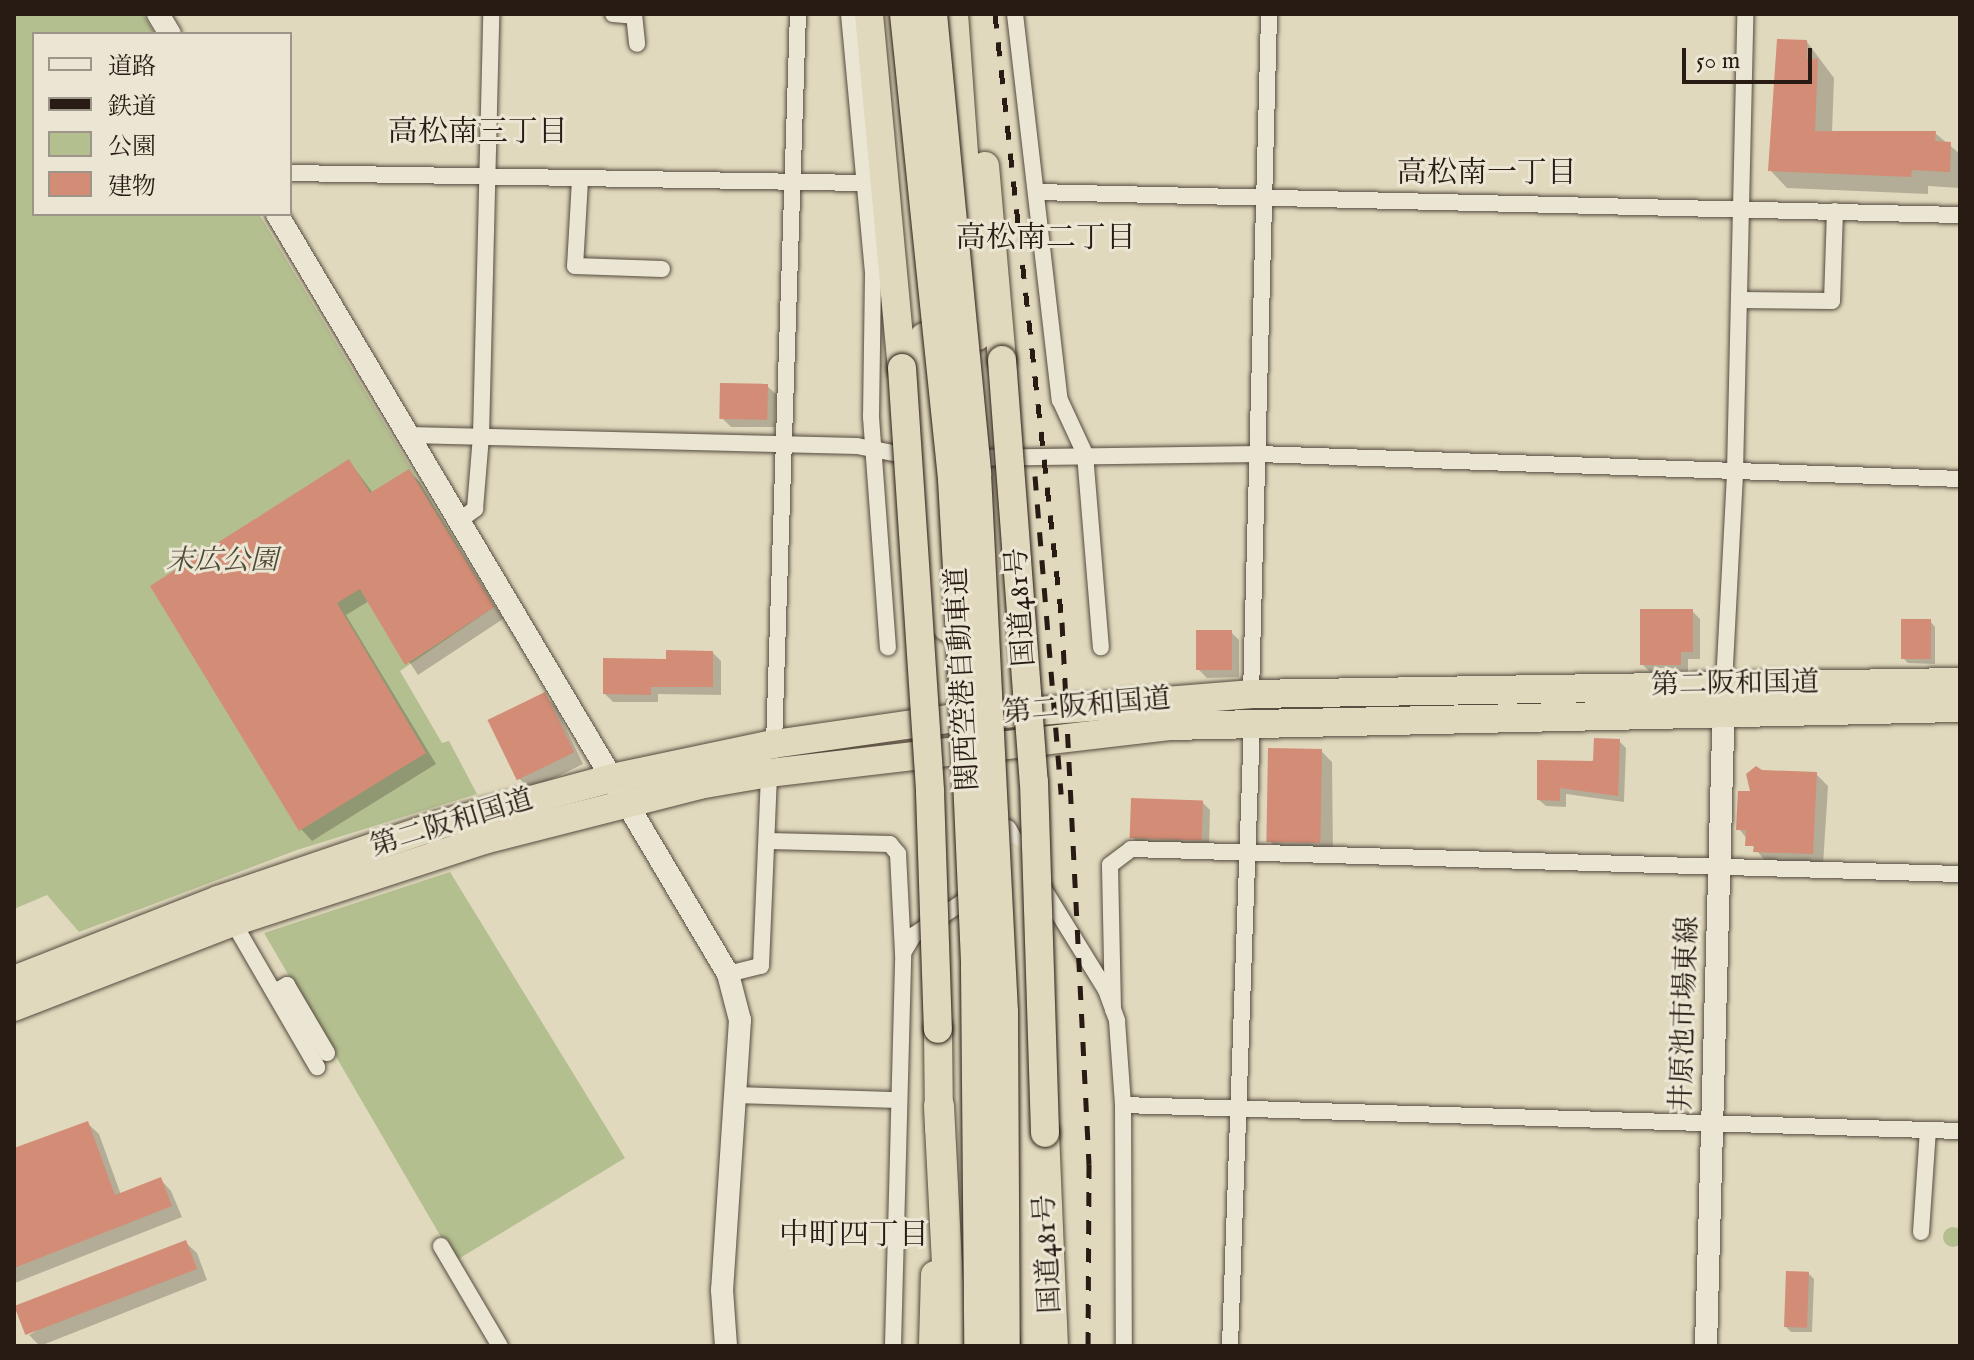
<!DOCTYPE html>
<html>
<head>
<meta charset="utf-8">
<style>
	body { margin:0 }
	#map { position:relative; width:1974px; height:1360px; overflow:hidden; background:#e0d9bd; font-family:"IM FELL English","Noto Serif JP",serif }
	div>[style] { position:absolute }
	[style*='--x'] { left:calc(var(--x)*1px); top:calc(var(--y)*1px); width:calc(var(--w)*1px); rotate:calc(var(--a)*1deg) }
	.green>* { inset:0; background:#b4bf90 }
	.round { border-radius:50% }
	.shadow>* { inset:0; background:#0003 }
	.building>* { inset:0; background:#d38c75; transform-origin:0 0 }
	.roads { filter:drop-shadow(0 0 2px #554a3e) drop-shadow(0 0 2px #554a3e) }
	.minor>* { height:16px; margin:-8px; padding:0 8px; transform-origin:8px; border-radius:8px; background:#ebe6d4 }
	.tertiary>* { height:22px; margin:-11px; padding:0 11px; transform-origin:11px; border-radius:11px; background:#ebe6d4 }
	.trunk>* { height:28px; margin:-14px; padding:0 14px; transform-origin:14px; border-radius:14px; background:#e0d9bd }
	.motorway>* { height:30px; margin:-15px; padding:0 15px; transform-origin:15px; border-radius:15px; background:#e0d9bd }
	.rail>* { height:5px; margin-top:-2.5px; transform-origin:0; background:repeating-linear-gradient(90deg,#271b13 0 14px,transparent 0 28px) }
	.bridges { filter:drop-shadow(0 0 2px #271b13) drop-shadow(0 0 2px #271b13) }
	.trunk-bridge>* { height:28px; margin:-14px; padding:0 14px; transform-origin:14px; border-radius:14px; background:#e0d9bd }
	.motorway-bridge>* { height:30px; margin:-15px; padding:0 15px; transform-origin:15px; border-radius:15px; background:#e0d9bd }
	span { translate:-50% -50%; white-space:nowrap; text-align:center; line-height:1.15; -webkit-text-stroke:6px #ebe6d4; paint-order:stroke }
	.park-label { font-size:28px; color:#514c38; font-style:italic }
	.street-label { font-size:28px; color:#271b13 }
	.neighbourhood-label { font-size:30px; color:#271b13 }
	.frame { position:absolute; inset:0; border:16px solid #271b13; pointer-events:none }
	.legend { position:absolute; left:32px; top:32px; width:260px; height:184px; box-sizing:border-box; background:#ebe6d4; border:2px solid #9d9587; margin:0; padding:10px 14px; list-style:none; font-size:24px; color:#271b13 }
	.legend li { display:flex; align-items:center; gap:16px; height:40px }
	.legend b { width:40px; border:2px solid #9d9587 }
	.scale { position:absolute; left:1682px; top:48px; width:130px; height:36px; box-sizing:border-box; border:4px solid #271b13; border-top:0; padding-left:10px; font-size:24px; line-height:28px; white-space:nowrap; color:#271b13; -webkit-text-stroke:6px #ebe6d4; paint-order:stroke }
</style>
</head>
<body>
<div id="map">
	<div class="green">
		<i style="clip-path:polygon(14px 14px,143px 14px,155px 34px,34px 34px,34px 214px,259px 214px,494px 607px,400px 671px,442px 743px,449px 741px,477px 794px,297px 850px,79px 932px,47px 895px,14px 909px)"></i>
		<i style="clip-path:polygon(450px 872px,625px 1158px,455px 1261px,264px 933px)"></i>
		<i class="round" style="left:1943px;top:1227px;width:20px;height:20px"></i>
	</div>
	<div class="shadow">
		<i style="clip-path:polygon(1807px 42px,1834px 78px,1832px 133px,1935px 133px,1960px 154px,1960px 188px,1928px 186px,1928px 194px,1787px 188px,1770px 170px)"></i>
		<i style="clip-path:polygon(767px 386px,776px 394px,775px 427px,731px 427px,722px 418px)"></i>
		<i style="clip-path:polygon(349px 461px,373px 493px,408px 471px,420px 482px,503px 619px,418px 675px,369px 601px,346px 615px,436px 764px,312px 841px,301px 829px)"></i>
		<i style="clip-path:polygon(1692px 611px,1700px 619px,1700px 659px,1688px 659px,1688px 672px,1650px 672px,1642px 664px)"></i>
		<i style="clip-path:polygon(1930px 621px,1935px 627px,1935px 664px,1908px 663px,1903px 658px)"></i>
		<i style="clip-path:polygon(1231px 632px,1239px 640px,1239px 677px,1207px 678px,1198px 669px)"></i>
		<i style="clip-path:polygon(713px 653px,721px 661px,721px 695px,658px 694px,658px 702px,613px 702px,605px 694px,668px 661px)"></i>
		<i style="clip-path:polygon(544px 695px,555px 706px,583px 764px,530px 790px,519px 778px)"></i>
		<i style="clip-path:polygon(1619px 741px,1626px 748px,1624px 802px,1566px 794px,1566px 807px,1546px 806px,1539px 800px)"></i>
		<i style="clip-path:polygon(1321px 751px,1332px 762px,1333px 854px,1281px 853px,1270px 841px)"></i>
		<i style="clip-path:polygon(1816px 774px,1828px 786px,1823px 865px,1767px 863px,1739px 829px,1752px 793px)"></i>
		<i style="clip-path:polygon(1202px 802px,1210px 810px,1209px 847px,1141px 846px,1132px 837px)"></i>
		<i style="clip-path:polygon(87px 1123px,99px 1134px,121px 1195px,160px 1179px,171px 1191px,182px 1217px,15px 1283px,14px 1150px)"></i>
		<i style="clip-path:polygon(185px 1242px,197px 1253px,207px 1280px,40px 1346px,29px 1335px)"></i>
		<i style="clip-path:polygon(1809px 1274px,1814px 1279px,1812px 1332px,1791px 1332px,1786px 1327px)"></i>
	</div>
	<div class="building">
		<i style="clip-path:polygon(1777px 39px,1807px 40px,1807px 58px,1818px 59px,1815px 131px,1936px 131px,1935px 141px,1951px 142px,1950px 172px,1912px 170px,1911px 177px,1768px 171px)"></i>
		<i style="left:720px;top:383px;width:48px;height:36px;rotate:1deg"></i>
		<i style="clip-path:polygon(349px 459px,370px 493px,409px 469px,494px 607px,405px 665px,360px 589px,337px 603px,426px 753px,299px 831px,150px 586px)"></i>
		<i style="clip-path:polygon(1640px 609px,1693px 609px,1693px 652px,1681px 652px,1681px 665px,1640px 665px)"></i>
		<i style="left:1901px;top:619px;width:30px;height:40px"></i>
		<i style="left:1196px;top:630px;width:36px;height:40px"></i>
		<i style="clip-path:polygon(666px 650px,713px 651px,713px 687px,651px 687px,651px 695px,603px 694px,603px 658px,666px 659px)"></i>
		<i style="left:545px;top:692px;width:67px;height:64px;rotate:64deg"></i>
		<i style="clip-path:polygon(1594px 738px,1620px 739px,1618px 796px,1560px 788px,1560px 801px,1537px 800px,1537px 760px,1593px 761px)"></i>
		<i style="left:1268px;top:748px;width:54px;height:94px;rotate:1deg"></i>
		<i style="clip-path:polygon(1756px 766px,1762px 770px,1817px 772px,1813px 854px,1753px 852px,1754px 846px,1745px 846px,1746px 830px,1736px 830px,1738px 791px,1750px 791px,1746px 774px)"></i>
		<i style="left:1131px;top:798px;width:72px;height:40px;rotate:2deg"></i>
		<i style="clip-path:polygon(88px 1121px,115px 1195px,161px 1177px,172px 1206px,14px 1268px,14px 1148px)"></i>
		<i style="left:186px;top:1240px;width:31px;height:184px;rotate:69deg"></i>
		<i style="left:1786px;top:1271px;width:23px;height:56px;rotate:2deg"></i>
	</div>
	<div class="roads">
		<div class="minor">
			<i style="--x:613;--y:14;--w:21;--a:5"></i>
			<i style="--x:634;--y:14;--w:30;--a:84"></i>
			<i style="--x:849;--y:14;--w:261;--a:84.7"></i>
			<i style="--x:873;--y:274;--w:143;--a:90.8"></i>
			<i style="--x:871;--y:417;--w:231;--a:85.8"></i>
			<i style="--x:1015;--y:14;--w:389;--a:83.4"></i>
			<i style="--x:1060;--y:400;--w:60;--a:65.2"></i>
			<i style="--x:1085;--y:454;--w:194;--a:85.3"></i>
			<i style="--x:290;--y:173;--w:575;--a:1"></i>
			<i style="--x:580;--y:180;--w:86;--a:93.3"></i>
			<i style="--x:575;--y:266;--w:87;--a:2"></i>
			<i style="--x:1037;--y:192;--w:923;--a:1.43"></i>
			<i style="--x:1740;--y:300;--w:92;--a:0.6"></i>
			<i style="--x:1832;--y:301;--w:90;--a:-88.1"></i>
			<i style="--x:409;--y:435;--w:448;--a:1.4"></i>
			<i style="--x:857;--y:446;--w:58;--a:10.9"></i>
			<i style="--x:969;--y:458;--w:290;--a:-0.8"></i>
			<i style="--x:1259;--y:454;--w:701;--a:2.04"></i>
			<i style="--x:460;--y:520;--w:19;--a:-36"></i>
			<i style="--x:475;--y:509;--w:73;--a:-85.3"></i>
			<i style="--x:481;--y:436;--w:422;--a:-88.6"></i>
			<i style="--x:1724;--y:684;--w:212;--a:-87"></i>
			<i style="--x:1735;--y:472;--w:458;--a:-88.7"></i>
			<i style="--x:1251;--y:694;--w:680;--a:-88.48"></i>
			<i style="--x:774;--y:744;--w:730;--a:-88.12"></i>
			<i style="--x:1008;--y:828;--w:43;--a:60.4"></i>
			<i style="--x:768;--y:841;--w:122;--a:1.4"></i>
			<i style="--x:890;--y:844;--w:13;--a:51"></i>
			<i style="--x:898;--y:854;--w:99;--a:87.1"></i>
			<i style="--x:1043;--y:888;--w:120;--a:58.3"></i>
			<i style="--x:1106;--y:990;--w:33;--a:70"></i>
			<i style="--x:1117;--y:1021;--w:84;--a:85.9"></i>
			<i style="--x:1123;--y:1105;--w:241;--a:89.8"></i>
			<i style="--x:233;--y:922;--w:168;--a:59.9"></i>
			<i style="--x:728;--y:974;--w:34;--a:-14"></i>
			<i style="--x:761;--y:966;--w:193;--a:-87.6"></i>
			<i style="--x:274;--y:992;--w:15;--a:-28"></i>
			<i style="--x:287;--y:985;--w:79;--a:59.5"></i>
			<i style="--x:1113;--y:1010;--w:145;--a:-91.2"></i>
			<i style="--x:1110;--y:865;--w:26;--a:-37"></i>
			<i style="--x:1131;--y:849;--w:829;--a:1.73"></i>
			<i style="--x:736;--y:1095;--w:163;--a:1.8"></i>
			<i style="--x:1123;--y:1105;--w:837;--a:1.78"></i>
			<i style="--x:1921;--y:1232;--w:102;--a:-86.1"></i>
			<i style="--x:441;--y:1246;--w:116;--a:59.5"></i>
			<i style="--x:893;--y:1346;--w:393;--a:-88.5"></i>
			<i style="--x:903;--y:953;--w:21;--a:-59"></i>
			<i style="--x:914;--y:935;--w:60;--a:-34.2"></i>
			<i style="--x:1230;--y:1346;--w:624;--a:-87.98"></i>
		</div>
		<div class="tertiary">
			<i style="--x:158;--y:14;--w:23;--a:59"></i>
			<i style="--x:277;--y:214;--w:884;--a:59.31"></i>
			<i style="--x:728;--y:974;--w:48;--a:75.4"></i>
			<i style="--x:740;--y:1020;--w:271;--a:93.8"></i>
			<i style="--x:722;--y:1290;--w:56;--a:85.9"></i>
			<i style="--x:1706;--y:1346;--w:648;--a:-88.41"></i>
		</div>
		<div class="trunk">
			<i style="--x:869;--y:14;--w:356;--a:84.7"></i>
			<i style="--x:954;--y:14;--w:323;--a:85.9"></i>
			<i style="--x:985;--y:166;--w:195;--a:85"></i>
			<i style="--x:924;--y:337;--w:291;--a:85.5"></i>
			<i style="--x:1010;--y:857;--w:191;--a:86.4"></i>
			<i style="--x:1022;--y:1048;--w:143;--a:90"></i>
			<i style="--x:14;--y:980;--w:219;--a:-21.4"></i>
			<i style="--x:218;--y:900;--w:232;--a:-18.8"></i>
			<i style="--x:438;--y:825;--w:180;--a:-15.1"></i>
			<i style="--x:612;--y:778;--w:166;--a:-11.9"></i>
			<i style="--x:774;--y:744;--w:182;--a:-8.2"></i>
			<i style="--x:954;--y:718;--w:298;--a:-4.6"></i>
			<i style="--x:1251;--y:694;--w:709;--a:-0.97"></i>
			<i style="--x:14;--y:1007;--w:235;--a:-21.2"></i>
			<i style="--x:233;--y:922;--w:264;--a:-18.1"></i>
			<i style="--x:484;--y:840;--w:222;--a:-14.3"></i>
			<i style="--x:699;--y:785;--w:71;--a:-9.7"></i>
			<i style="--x:769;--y:773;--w:404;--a:-6.7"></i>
			<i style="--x:1170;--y:726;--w:790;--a:-1.31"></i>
			<i style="--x:938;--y:1029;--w:100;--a:89.4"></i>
			<i style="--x:1045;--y:1133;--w:213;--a:87.6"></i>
			<i style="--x:933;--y:1346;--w:71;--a:-88.4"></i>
		</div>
		<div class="motorway">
			<i style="--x:939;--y:1106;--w:240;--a:87.1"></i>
			<i style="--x:1022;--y:1167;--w:180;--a:85.5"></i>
			<i style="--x:1042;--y:1227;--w:58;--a:-87"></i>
		</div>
	</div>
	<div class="rail">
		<i style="--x:995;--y:14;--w:612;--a:83.71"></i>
		<i style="--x:1062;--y:622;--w:543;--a:87.15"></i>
		<i style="--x:1089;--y:1164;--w:182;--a:90.3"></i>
		<i style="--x:1035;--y:476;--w:319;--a:85.3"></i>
	</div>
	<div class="bridges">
		<div class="trunk-bridge">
			<i style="--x:1002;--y:360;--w:423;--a:85.7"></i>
			<i style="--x:1034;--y:782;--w:351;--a:88.2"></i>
			<i style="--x:902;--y:368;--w:425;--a:86.2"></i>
			<i style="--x:930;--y:792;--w:237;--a:88.1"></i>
		</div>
		<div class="motorway-bridge">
			<i style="--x:905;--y:14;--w:467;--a:84.1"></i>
			<i style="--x:953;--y:479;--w:162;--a:86.8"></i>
			<i style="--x:962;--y:641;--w:326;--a:87.5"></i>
			<i style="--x:976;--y:967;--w:379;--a:89.5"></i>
			<i style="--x:932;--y:14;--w:462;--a:84.5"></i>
			<i style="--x:976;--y:474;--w:539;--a:87.13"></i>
			<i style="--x:1003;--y:1012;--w:334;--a:89.7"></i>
		</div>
	</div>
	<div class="park-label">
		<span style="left:222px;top:562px">末広公園</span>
	</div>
	<div class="street-label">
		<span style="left:1022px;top:607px;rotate:-94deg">国道481号</span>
		<span style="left:964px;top:679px;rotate:-93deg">関西空港自動車道</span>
		<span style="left:1735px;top:685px;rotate:-1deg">第二阪和国道</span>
		<span style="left:1087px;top:707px;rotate:-5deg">第二阪和国道</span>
		<span style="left:452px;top:824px;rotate:-17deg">第二阪和国道</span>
		<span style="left:1686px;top:1014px;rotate:-88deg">井原池市場東線</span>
		<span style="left:1049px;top:1254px;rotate:-93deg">国道481号</span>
	</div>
	<div class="neighbourhood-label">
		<span style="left:478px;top:133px">高松南三丁目</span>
		<span style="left:1487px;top:174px">高松南一丁目</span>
		<span style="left:1046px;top:239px">高松南二丁目</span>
		<span style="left:854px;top:1236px">中町四丁目</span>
	</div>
	<div class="frame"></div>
	<ul class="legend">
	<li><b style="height:10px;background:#ebe6d4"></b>道路</li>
	<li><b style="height:10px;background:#271b13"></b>鉄道</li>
	<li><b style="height:22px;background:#b4bf90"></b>公園</li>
	<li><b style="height:22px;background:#d38c75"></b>建物</li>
	</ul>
	<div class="scale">50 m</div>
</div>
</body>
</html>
